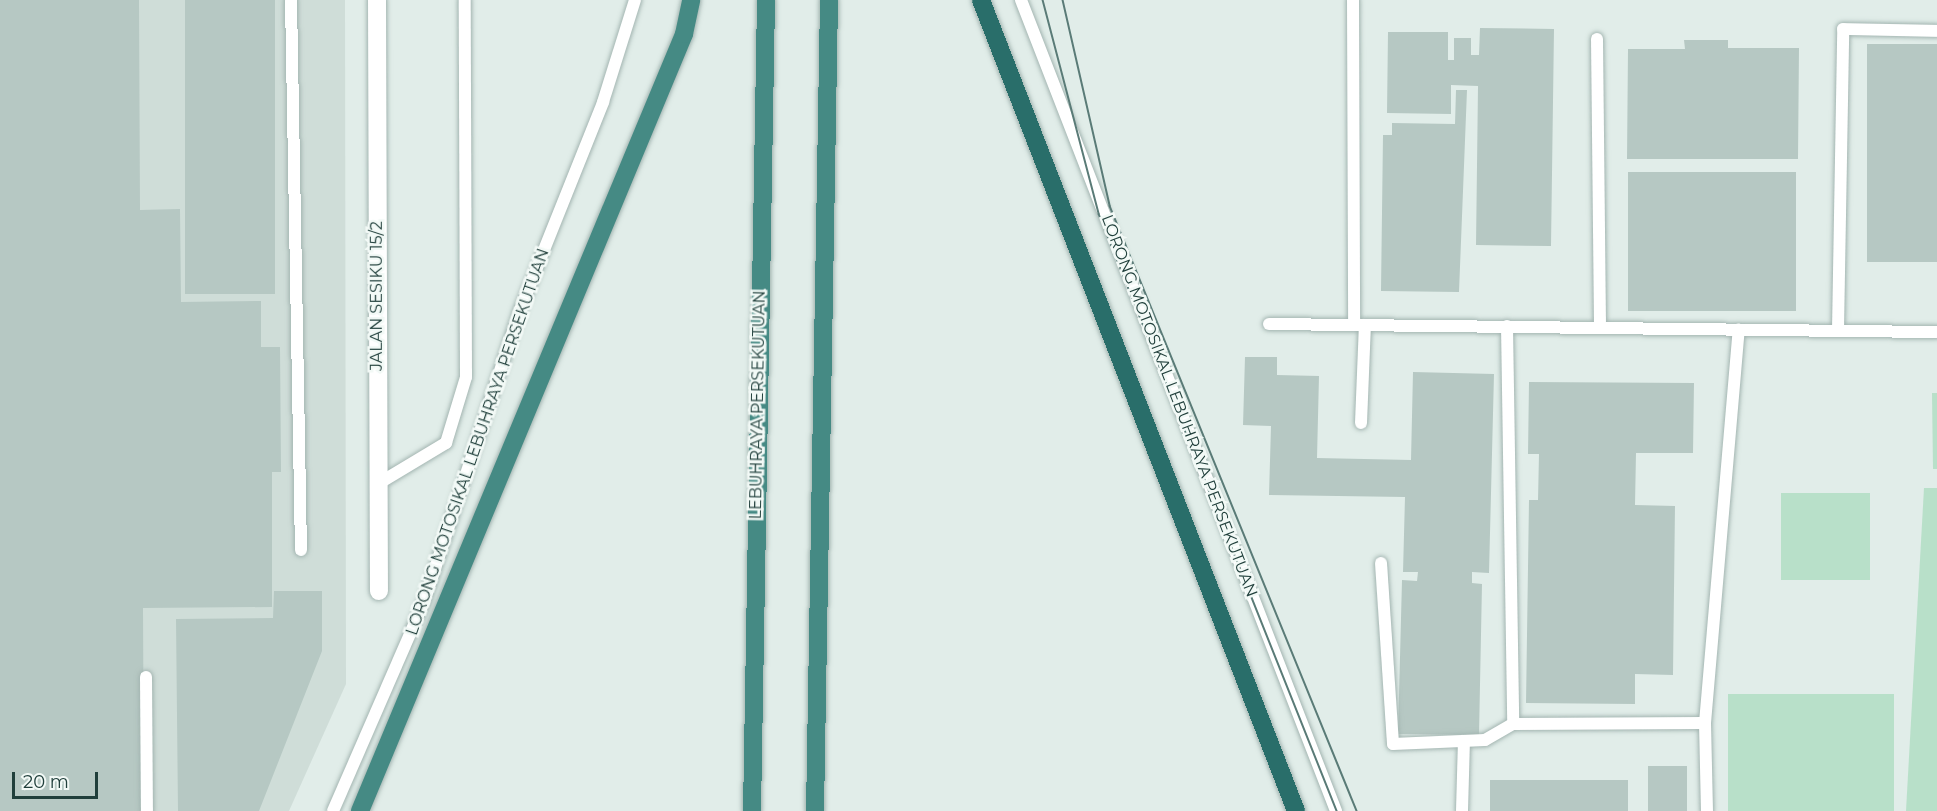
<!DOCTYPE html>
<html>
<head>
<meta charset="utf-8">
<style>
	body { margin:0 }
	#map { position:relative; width:1937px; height:811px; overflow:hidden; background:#e1ede9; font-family:Montserrat,sans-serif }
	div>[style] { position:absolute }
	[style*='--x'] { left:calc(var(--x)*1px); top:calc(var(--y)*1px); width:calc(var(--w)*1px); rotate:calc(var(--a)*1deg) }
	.built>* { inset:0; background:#cfddd8 }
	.green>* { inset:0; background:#b8e0c9; transform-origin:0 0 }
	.building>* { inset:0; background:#b6c8c3; transform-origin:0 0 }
	.roads { filter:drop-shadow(0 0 2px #a3b5b1) drop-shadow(0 0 2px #a3b5b1) }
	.service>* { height:12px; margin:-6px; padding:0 6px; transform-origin:6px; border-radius:6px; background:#fff }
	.minor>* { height:18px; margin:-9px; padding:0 9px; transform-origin:9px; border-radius:9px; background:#fff }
	.trunk>* { height:18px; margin:-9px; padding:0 9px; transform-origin:9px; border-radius:9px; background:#458a84 }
	.motorway>* { height:18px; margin:-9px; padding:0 9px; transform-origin:9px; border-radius:9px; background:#296e6a }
	.tram>* { height:1.5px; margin:-0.75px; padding:0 0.75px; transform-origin:0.75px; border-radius:0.75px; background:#5a7b77 }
	span { translate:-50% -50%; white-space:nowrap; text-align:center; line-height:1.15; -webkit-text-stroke:5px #f2f9f6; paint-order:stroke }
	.street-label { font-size:16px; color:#203f3b }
	.scale { position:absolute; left:12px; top:772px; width:86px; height:27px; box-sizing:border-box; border:3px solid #203f3b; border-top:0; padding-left:8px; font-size:18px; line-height:21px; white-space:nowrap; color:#203f3b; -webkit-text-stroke:4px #f2f9f6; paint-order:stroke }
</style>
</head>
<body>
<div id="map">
	<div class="built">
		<i style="clip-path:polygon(0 0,345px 0,346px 684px,289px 811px,0 811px)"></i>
	</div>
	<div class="green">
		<i style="clip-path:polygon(1932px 393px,1937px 393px,1937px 469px,1933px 469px)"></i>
		<i style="clip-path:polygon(1924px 488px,1937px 488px,1937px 811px,1906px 811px)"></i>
		<i style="left:1781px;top:493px;width:89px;height:87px"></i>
		<i style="left:1728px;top:694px;width:166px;height:117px"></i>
	</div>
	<div class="building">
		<i style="clip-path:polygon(0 0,139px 0,140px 210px,180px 209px,181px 302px,261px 301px,261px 347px,280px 347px,281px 472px,272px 472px,272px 607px,143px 608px,144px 811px,0 811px)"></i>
		<i style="left:185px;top:0;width:90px;height:294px"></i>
		<i style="clip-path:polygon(1480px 28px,1554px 29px,1551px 246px,1476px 245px,1478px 86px,1451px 85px,1451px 114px,1387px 113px,1388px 32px,1448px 32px,1448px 60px,1454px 60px,1454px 38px,1471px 38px,1471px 55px,1479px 55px)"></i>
		<i style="clip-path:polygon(1684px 40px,1728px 40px,1728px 48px,1799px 48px,1798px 159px,1627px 159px,1628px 49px,1685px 49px)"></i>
		<i style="left:1867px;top:44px;width:70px;height:218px"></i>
		<i style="clip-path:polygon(1456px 90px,1467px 90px,1459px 292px,1381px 291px,1383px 135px,1392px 135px,1392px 123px,1455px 124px)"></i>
		<i style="left:1628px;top:172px;width:168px;height:139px"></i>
		<i style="clip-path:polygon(1245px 357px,1277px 357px,1277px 375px,1319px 376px,1317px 458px,1411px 460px,1413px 372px,1494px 374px,1489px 573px,1472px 572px,1472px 583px,1482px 584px,1479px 735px,1398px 734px,1402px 580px,1417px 581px,1418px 572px,1403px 572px,1405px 497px,1269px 495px,1271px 426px,1243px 425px)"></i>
		<i style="clip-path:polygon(1529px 382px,1694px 383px,1693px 453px,1636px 453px,1635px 505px,1675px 506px,1673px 675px,1635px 674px,1635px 704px,1526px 703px,1529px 500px,1538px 500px,1539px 454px,1528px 454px)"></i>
		<i style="clip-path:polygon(274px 591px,322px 591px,322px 651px,259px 811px,178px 811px,176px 619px,273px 618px)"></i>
		<i style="left:1648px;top:766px;width:39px;height:45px"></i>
		<i style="left:1628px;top:780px;width:31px;height:138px;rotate:90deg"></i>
	</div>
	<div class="roads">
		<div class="service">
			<i style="--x:291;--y:0;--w:550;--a:88.96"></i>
			<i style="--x:1021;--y:0;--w:870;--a:68.77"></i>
			<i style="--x:1353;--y:0;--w:324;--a:89.8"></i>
			<i style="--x:1597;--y:39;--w:288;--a:89.4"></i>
			<i style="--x:1269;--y:324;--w:668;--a:0.69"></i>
			<i style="--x:1507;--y:326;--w:398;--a:89.1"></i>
			<i style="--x:1838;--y:330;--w:301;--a:-89"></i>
			<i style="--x:1843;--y:29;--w:94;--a:1.2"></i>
			<i style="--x:1361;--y:423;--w:98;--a:-87.7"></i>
			<i style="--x:376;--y:485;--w:82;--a:-31"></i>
			<i style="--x:446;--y:443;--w:69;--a:-73.1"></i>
			<i style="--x:466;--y:377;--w:377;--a:-90.2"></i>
			<i style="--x:1381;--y:563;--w:181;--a:86.2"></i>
			<i style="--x:1393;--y:744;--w:92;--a:-2.5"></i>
			<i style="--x:1485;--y:740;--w:32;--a:-30"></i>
			<i style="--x:1513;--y:724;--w:192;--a:-0.3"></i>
			<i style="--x:1705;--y:723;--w:395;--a:-85.1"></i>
			<i style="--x:146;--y:677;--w:134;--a:89.6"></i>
			<i style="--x:1705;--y:723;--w:88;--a:88.7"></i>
			<i style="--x:333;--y:811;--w:228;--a:-66.5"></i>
			<i style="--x:424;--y:602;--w:307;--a:-71.8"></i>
			<i style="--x:520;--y:310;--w:224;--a:-68.2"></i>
			<i style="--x:603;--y:102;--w:107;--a:-72.6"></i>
			<i style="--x:1462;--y:811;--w:70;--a:-88.4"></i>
		</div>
		<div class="minor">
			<i style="--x:377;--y:0;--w:591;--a:89.81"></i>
		</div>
		<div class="trunk">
			<i style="--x:360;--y:811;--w:842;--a:-67.36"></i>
			<i style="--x:684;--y:34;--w:35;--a:-78"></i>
			<i style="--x:752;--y:811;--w:811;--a:-89.01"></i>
			<i style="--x:815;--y:811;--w:811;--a:-89.01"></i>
		</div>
		<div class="motorway">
			<i style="--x:981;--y:0;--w:870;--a:68.77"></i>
		</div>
	</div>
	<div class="tram">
		<i style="--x:1043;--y:0;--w:221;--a:75.3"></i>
		<i style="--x:1099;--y:214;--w:643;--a:68.26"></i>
		<i style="--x:1063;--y:0;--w:211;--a:77.1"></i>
		<i style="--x:1110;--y:206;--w:653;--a:67.79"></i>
	</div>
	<div class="street-label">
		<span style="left:377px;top:296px;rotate:-90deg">JALAN SESIKU 15/2</span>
		<span style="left:758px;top:405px;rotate:-89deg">LEBUHRAYA PERSEKUTUAN</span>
		<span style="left:1179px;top:406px;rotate:69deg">LORONG MOTOSIKAL LEBUHRAYA PERSEKUTUAN</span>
		<span style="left:478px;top:442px;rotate:-71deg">LORONG MOTOSIKAL LEBUHRAYA PERSEKUTUAN</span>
	</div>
	<div class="scale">20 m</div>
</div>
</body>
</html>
